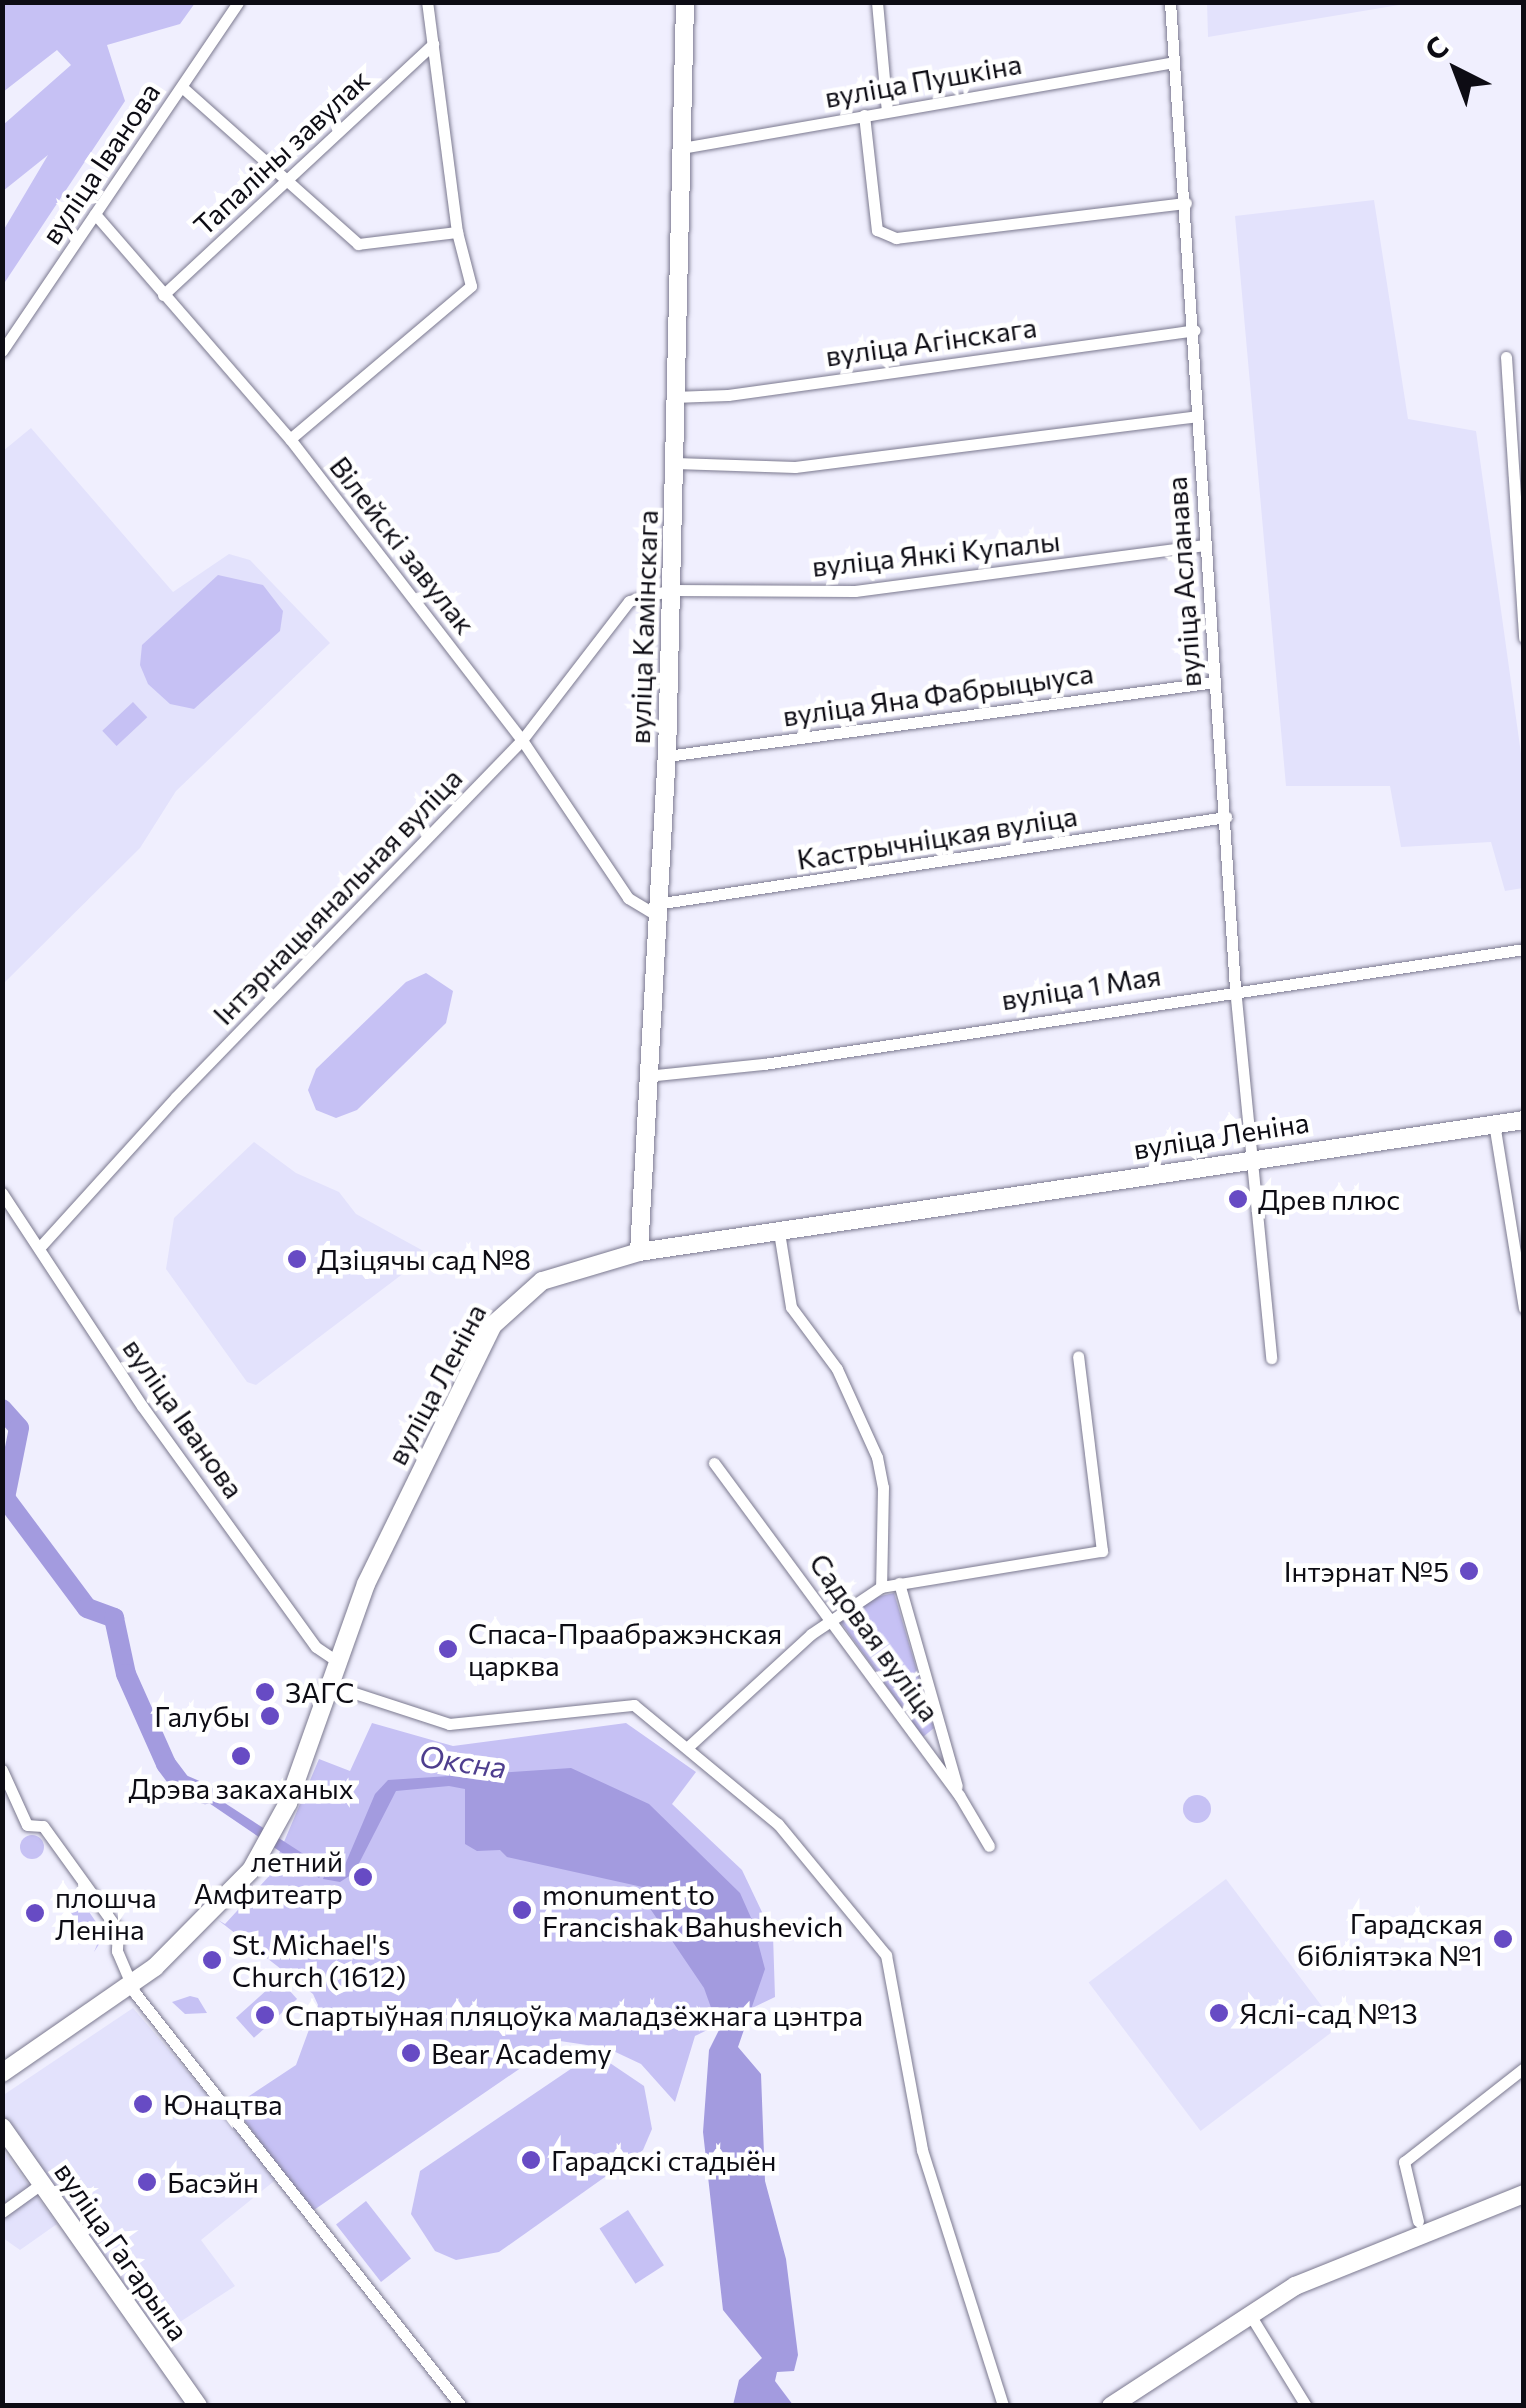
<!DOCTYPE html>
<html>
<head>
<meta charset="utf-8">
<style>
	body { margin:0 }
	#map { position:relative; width:1526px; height:2408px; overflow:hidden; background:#f0effe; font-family:Commissioner,sans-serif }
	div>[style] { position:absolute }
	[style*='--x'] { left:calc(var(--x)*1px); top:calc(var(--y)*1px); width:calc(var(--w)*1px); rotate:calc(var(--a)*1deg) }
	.built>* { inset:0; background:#e3e2fc; transform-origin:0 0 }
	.green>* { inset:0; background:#c6c1f4; transform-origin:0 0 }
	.round { border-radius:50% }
	.water>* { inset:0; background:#a39bdf }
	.river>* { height:20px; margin:-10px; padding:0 10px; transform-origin:10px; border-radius:10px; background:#a39bdf }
	.roads { filter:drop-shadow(0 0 2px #7b798f) drop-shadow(0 0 2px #7b798f) }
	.minor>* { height:11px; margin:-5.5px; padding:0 5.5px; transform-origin:5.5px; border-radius:5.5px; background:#fff }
	.secondary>* { height:18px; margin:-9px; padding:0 9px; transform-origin:9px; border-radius:9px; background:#fff }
	.primary>* { height:18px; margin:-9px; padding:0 9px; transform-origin:9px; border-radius:9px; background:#fff }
	.dots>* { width:28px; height:28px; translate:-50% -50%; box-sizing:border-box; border:5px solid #fff; border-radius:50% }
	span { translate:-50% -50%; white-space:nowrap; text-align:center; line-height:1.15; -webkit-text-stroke:9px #fff; paint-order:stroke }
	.street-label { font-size:28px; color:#0d0c14 }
	.poi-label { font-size:28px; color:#0d0c14 }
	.left { translate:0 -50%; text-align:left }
	.right { translate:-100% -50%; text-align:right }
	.water-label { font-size:30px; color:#4e3e8e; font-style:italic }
	.frame { position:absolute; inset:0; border:5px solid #0d0c14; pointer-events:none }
	.north { position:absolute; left:1406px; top:20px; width:100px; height:100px; -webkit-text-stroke:8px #fff; paint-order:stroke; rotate:318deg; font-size:28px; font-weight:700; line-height:40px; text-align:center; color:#0d0c14 }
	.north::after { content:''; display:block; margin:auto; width:35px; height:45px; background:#0d0c14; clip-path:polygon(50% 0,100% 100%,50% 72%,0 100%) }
</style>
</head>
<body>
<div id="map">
	<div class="built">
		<i style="clip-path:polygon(1207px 2px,1411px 2px,1411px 3px,1208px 37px)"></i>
		<i style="clip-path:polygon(1374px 200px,1408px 419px,1476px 431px,1523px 768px,1523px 888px,1505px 891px,1491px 842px,1401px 847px,1390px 786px,1286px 786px,1235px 216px)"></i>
		<i style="clip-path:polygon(31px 428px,173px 592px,229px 554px,250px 560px,330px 643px,176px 791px,140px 848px,3px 984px,3px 451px)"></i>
		<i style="clip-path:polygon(254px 1142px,296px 1173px,339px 1192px,356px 1214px,429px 1254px,256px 1385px,247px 1382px,166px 1269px,174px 1218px)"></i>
		<i style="left:1226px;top:1879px;width:186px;height:172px;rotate:53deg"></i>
		<i style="clip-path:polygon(133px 2008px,278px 2178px,201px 2240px,235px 2286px,160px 2335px,3px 2114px,2px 2096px)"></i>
		<i style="clip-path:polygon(2px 2149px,57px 2224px,20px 2250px,3px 2238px)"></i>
	</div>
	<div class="green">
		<i style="clip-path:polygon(3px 2px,195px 3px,180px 24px,107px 45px,125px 101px,3px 285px,3px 231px,48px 155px,3px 191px,3px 125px,71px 65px,57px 50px,3px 92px)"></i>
		<i style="clip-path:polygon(218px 575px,263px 585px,283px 611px,280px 631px,194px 709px,170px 704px,148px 684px,140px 665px,142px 645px)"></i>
		<i style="left:133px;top:702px;width:21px;height:42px;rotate:47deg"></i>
		<i style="clip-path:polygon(426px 973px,453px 991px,446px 1023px,357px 1110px,336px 1118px,316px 1110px,308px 1090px,316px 1069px,406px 982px)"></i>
		<i style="clip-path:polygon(894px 1593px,934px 1728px,923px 1737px,840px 1621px,876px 1597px)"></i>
		<i style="clip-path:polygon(372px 1723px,453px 1746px,626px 1723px,696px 1772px,672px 1804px,742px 1870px,773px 1935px,775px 1997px,695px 2036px,675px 2102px,641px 2064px,607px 2048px,560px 2041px,311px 2212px,234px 2106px,296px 2065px,318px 2005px,313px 1994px,218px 1920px,225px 1924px,270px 1875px,319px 1759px,350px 1771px)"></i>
		<i class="round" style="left:1183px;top:1795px;width:28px;height:28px"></i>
		<i class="round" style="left:20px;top:1835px;width:24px;height:24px"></i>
		<i style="clip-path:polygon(78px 1896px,105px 1935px,94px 1952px,101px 1935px,90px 1921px,79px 1929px,67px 1914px)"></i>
		<i style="left:279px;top:1979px;width:27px;height:58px;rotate:48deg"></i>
		<i style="clip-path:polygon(190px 1996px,198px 1998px,207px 2013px,185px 2014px,172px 2002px)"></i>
		<i style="clip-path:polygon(584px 2060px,607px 2061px,644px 2086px,652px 2129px,643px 2150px,499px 2252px,456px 2260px,435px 2251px,411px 2214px,420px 2171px)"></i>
		<i style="left:366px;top:2201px;width:73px;height:38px;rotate:52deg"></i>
		<i style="left:628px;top:2210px;width:66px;height:34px;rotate:57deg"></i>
	</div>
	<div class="water">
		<i style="clip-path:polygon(571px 1768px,649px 1804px,740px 1893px,752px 1920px,765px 1969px,738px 2047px,761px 2074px,765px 2181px,786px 2259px,798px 2355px,794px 2371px,777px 2372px,775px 2381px,793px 2405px,733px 2405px,739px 2380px,762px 2358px,723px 2310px,703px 2132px,709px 2050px,719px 2030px,704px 1988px,647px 1904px,647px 1888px,507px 1857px,500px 1850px,477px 1851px,465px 1844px,465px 1789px,449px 1786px,396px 1791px,354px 1873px,340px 1882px,323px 1879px,327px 1870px,344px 1867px,375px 1794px,388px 1780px)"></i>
		<i style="clip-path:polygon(194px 1783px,319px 1864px,325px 1869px,319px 1878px,181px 1784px)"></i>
	</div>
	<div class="river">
		<i style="--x:2;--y:1409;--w:25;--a:48"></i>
		<i style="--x:19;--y:1428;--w:71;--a:101.3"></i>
		<i style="--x:5;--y:1498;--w:137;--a:53.3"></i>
		<i style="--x:87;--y:1608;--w:29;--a:20"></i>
		<i style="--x:114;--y:1618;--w:57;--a:77.9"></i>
		<i style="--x:126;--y:1674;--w:98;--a:66"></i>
		<i style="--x:166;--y:1764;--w:25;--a:53"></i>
		<i style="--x:181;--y:1784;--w:26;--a:23"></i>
	</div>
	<div class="roads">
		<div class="minor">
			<i style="--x:877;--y:2;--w:109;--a:84.8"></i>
			<i style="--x:1170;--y:2;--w:988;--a:86.23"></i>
			<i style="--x:1235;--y:988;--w:372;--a:84.4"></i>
			<i style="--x:182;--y:87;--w:236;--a:41.7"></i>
			<i style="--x:358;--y:244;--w:100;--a:-6.9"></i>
			<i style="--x:864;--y:115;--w:116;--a:83.6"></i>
			<i style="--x:877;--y:230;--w:21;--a:23"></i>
			<i style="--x:896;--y:238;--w:292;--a:-6.9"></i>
			<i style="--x:682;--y:148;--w:498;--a:-9.9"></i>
			<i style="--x:95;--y:214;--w:298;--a:49.1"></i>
			<i style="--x:290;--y:439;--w:380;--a:52.4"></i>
			<i style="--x:522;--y:740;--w:190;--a:56.1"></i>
			<i style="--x:628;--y:898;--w:33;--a:31"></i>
			<i style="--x:163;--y:295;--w:369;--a:-42.9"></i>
			<i style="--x:2;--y:351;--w:421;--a:-55.9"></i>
			<i style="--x:1506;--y:357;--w:281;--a:86.3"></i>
			<i style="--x:673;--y:397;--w:55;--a:-2.1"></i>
			<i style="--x:728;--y:395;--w:471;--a:-7.9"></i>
			<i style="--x:290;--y:439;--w:237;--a:-40.2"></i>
			<i style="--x:471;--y:286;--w:56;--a:-104.5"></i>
			<i style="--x:457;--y:232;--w:232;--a:-97.4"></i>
			<i style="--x:675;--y:463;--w:120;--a:1.9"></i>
			<i style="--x:795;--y:467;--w:405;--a:-7.2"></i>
			<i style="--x:667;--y:756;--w:553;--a:-7.69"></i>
			<i style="--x:656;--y:904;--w:577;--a:-8.68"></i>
			<i style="--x:647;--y:1076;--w:118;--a:-5.9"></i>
			<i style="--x:764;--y:1064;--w:769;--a:-8.6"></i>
			<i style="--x:1494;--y:1123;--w:187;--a:80.8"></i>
			<i style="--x:2;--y:1193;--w:255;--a:56.7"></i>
			<i style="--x:142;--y:1406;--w:297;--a:54.2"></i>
			<i style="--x:316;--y:1647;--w:25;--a:34"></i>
			<i style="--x:779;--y:1232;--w:76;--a:80.9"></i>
			<i style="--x:791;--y:1307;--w:77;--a:53.4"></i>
			<i style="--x:837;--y:1369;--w:97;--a:65.6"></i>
			<i style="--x:877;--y:1457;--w:31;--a:79"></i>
			<i style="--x:883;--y:1487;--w:100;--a:91.1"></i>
			<i style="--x:39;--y:1248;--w:204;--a:-47.8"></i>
			<i style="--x:176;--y:1097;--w:497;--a:-45.9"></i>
			<i style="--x:522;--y:740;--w:175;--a:-52.4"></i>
			<i style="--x:629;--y:601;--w:43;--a:-14.7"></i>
			<i style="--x:671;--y:590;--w:184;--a:0.3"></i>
			<i style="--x:855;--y:591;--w:353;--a:-7.5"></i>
			<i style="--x:714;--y:1463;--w:413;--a:53.6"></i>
			<i style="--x:959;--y:1795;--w:59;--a:59.5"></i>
			<i style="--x:899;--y:1583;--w:211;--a:74.1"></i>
			<i style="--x:330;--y:1685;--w:125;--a:18.1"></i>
			<i style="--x:449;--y:1724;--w:186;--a:-5.9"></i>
			<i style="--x:634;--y:1705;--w:187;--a:39.6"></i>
			<i style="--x:778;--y:1824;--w:170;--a:50.5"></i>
			<i style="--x:886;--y:1955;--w:198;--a:79.5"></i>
			<i style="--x:922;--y:2150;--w:269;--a:72.4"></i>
			<i style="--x:690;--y:1745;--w:164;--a:-42.5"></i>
			<i style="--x:811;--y:1634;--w:84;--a:-33.9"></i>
			<i style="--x:881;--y:1587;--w:224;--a:-9.3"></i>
			<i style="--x:1102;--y:1551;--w:196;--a:-97"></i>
			<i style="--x:2;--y:1770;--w:60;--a:65.6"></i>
			<i style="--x:27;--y:1825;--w:16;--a:4"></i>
			<i style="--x:43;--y:1826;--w:128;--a:54.2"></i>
			<i style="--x:118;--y:1930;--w:21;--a:93"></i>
			<i style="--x:117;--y:1951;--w:46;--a:66.8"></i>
			<i style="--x:135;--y:1993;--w:526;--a:51.71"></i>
			<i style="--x:2;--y:2212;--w:48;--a:-35.7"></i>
			<i style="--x:1418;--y:2221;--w:61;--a:-103.3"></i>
			<i style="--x:1404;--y:2162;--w:152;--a:-38.1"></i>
			<i style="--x:1249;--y:2313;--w:109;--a:58.5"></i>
		</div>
		<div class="secondary">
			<i style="--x:639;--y:1252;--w:895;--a:-8.48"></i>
			<i style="--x:1111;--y:2406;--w:220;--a:-33.1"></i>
			<i style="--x:1295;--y:2286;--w:247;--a:-21.9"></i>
		</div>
		<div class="primary">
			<i style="--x:2;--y:2073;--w:186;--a:-34.7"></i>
			<i style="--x:155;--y:1967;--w:136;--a:-45.3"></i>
			<i style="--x:251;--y:1870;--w:77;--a:-61.1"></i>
			<i style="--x:288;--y:1803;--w:232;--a:-70.4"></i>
			<i style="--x:366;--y:1584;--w:288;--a:-63.9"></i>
			<i style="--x:493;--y:1325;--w:66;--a:-41.9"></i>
			<i style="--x:542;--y:1281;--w:101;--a:-16.6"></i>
			<i style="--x:639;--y:1252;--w:497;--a:-86.8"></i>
			<i style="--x:667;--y:756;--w:754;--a:-88.63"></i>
			<i style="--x:2;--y:2127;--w:341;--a:54.9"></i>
		</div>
	</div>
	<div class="dots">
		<i style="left:1238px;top:1199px;background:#674bc4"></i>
		<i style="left:297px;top:1259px;background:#674bc4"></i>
		<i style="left:1469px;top:1571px;background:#674bc4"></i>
		<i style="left:448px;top:1649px;background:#674bc4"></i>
		<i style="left:265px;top:1692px;background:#674bc4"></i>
		<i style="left:270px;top:1716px;background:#674bc4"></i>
		<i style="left:241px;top:1756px;background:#674bc4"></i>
		<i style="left:363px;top:1877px;background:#674bc4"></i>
		<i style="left:522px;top:1910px;background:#674bc4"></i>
		<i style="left:35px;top:1913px;background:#674bc4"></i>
		<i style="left:1503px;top:1939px;background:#674bc4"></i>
		<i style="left:212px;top:1960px;background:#674bc4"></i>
		<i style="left:1219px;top:2013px;background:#674bc4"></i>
		<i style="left:265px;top:2015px;background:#674bc4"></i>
		<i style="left:411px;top:2053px;background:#674bc4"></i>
		<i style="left:143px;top:2104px;background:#674bc4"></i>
		<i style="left:531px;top:2160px;background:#674bc4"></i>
		<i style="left:147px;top:2182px;background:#674bc4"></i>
	</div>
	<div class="street-label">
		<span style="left:923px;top:80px;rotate:-10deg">вуліца Пушкіна</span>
		<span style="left:281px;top:152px;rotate:-43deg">Тапаліны завулак</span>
		<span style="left:100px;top:163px;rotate:-56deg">вуліца Іванова</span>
		<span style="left:931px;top:341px;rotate:-8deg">вуліца Агінскага</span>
		<span style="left:403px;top:545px;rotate:52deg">Вілейскі завулак</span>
		<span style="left:936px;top:553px;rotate:-6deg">вуліца Янкі Купалы</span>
		<span style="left:1183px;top:582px;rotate:-94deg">вуліца Асланава</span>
		<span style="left:643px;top:627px;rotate:-88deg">вуліца Камінскага</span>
		<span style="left:938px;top:694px;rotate:-8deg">вуліца Яна Фабрыцыуса</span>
		<span style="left:937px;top:837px;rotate:-9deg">Кастрычніцкая вуліца</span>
		<span style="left:337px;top:896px;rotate:-46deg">Інтэрнацыянальная вуліца</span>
		<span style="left:1081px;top:987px;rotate:-9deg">вуліца 1 Мая</span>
		<span style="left:1221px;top:1135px;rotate:-9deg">вуліца Леніна</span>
		<span style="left:436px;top:1384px;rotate:-62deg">вуліца Леніна</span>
		<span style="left:184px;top:1418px;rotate:55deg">вуліца Іванова</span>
		<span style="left:875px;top:1637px;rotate:54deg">Садовая вуліца</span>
		<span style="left:122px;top:2251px;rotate:55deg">вуліца Гагарына</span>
	</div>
	<div class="poi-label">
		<span class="left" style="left:1258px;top:1199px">Древ плюс</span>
		<span class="left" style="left:317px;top:1259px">Дзіцячы сад №8</span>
		<span class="right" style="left:1449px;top:1571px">Інтэрнат №5</span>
		<span class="left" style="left:468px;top:1649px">Спаса-Праабражэнская<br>царква</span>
		<span class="left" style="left:285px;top:1692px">ЗАГС</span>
		<span class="right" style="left:250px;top:1716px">Галубы</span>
		<span style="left:241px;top:1788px">Дрэва закаханых</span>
		<span class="right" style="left:343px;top:1877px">летний<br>Амфитеатр</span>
		<span class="left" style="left:542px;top:1910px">monument to<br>Francishak Bahushevich</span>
		<span class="left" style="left:55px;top:1913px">плошча<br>Леніна</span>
		<span class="right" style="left:1483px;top:1939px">Гарадская<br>бібліятэка №1</span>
		<span class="left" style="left:232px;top:1960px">St. Michael's<br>Church (1612)</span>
		<span class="left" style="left:1239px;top:2013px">Яслі-сад №13</span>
		<span class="left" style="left:285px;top:2015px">Спартыўная пляцоўка маладзёжнага цэнтра</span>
		<span class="left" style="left:431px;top:2053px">Bear Academy</span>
		<span class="left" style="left:163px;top:2104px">Юнацтва</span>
		<span class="left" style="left:551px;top:2160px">Гарадскі стадыён</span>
		<span class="left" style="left:167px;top:2182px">Басэйн</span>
	</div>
	<div class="water-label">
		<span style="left:463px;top:1761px;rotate:8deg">Оксна</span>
	</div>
	<div class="frame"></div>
	<div class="north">С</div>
</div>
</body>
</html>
